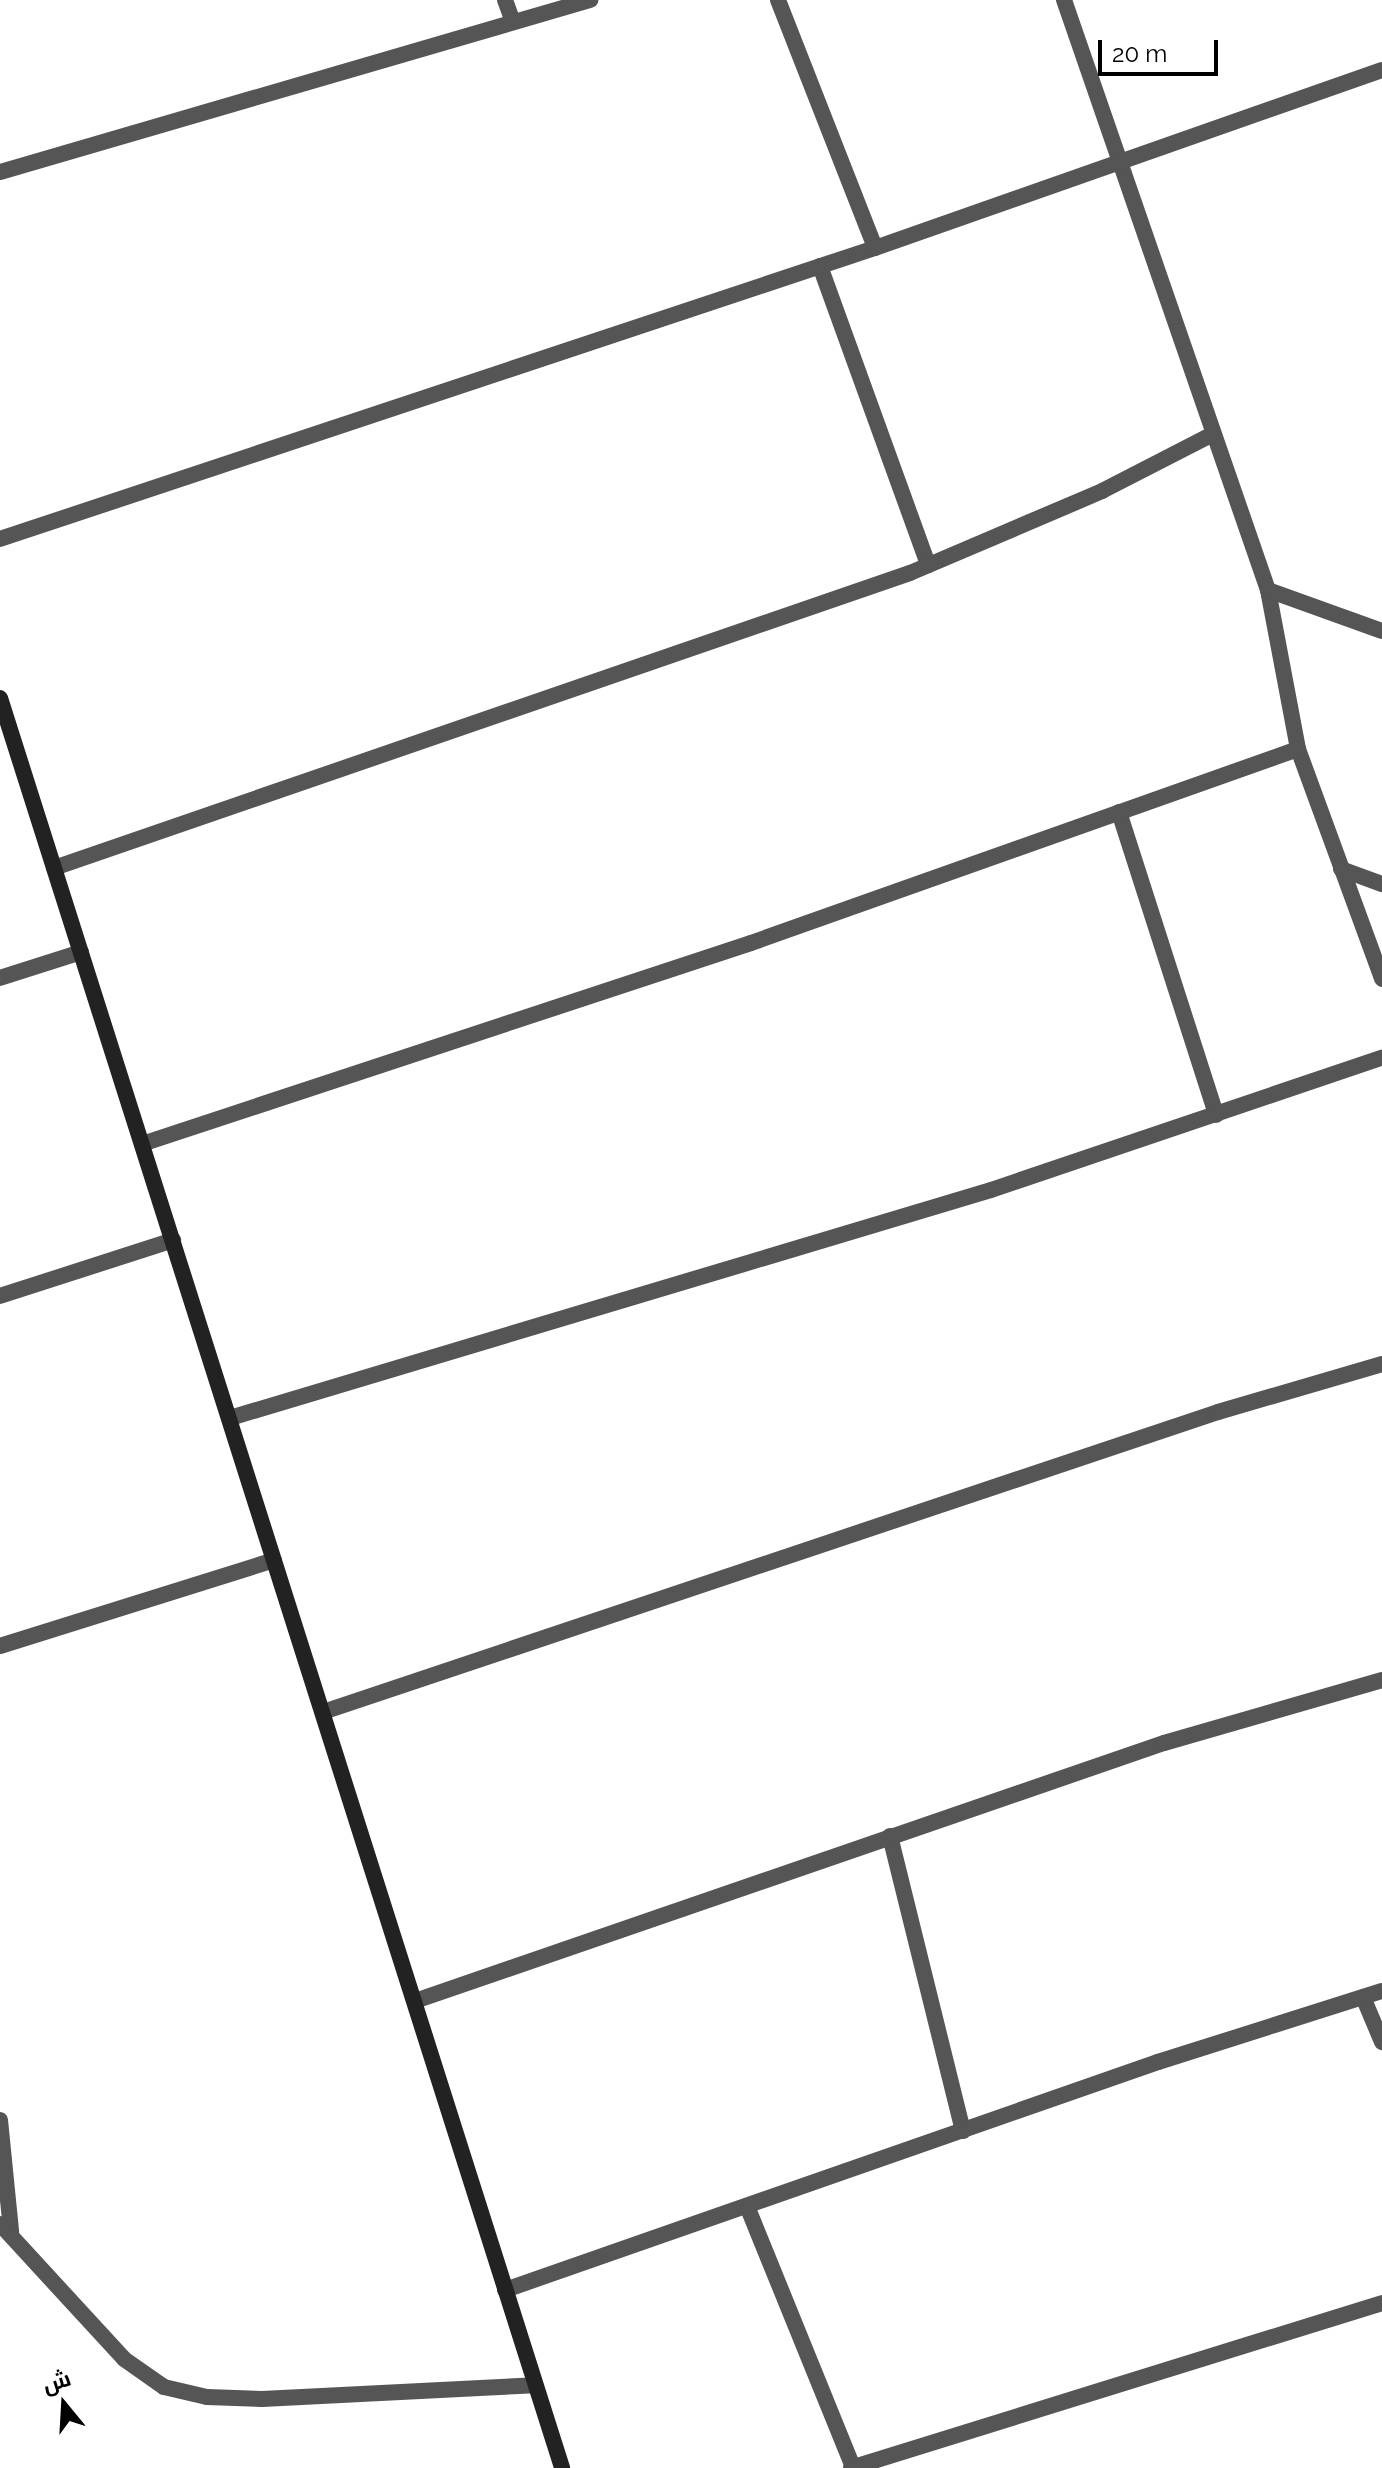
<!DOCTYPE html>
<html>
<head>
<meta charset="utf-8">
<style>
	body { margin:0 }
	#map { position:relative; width:1382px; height:2468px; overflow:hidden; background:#fff; font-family:Raleway,Cairo,sans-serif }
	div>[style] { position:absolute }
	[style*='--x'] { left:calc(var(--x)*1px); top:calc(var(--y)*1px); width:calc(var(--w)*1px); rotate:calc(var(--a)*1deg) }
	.minor>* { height:16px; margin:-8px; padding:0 8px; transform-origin:8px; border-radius:8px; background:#555 }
	.tertiary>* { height:16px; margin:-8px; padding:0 8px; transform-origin:8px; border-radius:8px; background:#555 }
	.secondary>* { height:16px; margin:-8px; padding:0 8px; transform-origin:8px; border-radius:8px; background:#222 }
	span { translate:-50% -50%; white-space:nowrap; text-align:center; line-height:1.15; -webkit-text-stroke:6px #fff; paint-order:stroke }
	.north { position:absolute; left:24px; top:2364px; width:80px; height:80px; -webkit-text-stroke:6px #fff; paint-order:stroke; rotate:342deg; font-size:22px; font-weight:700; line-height:32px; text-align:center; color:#000 }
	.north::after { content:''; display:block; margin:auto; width:28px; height:36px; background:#000; clip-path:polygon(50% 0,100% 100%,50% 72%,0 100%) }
	.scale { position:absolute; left:1098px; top:40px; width:120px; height:36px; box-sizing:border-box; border:4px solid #000; border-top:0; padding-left:10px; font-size:24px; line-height:28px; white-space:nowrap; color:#000; -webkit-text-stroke:6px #fff; paint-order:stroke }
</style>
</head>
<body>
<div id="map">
	<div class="minor">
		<i style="--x:505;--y:0;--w:23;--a:70"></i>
		<i style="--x:778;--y:0;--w:266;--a:68.6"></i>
		<i style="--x:1064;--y:0;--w:624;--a:70.93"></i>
		<i style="--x:1268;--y:590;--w:162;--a:79.3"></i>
		<i style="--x:1298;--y:749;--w:245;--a:69.9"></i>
		<i style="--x:0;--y:172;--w:615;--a:-16.25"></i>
		<i style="--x:820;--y:266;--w:318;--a:70.1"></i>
		<i style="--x:1268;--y:590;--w:121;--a:19.8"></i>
		<i style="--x:1119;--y:812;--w:318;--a:72.2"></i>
		<i style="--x:54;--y:868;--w:905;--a:-19.02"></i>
		<i style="--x:910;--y:573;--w:209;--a:-23.1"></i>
		<i style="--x:1102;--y:491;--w:125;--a:-27.2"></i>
		<i style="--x:1341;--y:869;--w:44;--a:20.1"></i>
		<i style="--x:0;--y:978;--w:85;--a:-17.8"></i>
		<i style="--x:142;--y:1144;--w:641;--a:-18.27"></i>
		<i style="--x:751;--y:943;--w:580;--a:-19.53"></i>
		<i style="--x:0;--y:1296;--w:182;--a:-17.9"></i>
		<i style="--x:230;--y:1418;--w:794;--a:-16.68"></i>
		<i style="--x:991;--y:1190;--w:413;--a:-18.7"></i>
		<i style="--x:0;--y:1646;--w:287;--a:-17.4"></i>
		<i style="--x:323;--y:1712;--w:944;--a:-18.53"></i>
		<i style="--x:1218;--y:1412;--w:171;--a:-16.3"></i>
		<i style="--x:890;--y:1836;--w:304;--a:76.1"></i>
		<i style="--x:1363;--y:1997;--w:49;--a:67.1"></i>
		<i style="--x:415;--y:2001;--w:792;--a:-19.01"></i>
		<i style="--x:1164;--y:1743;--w:227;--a:-16.1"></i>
		<i style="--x:0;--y:2120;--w:112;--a:84.3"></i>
		<i style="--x:747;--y:2206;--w:282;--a:67.9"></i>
		<i style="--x:0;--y:2224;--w:183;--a:47.4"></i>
		<i style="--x:124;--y:2359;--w:49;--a:35"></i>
		<i style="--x:164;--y:2387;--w:44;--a:13.1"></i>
		<i style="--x:207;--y:2397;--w:55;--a:2.1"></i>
		<i style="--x:262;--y:2399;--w:273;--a:-2.9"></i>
		<i style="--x:505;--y:2290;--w:692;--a:-19.25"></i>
		<i style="--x:1158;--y:2062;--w:235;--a:-17.6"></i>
		<i style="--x:851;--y:2468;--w:556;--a:-17.26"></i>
	</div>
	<div class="tertiary">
		<i style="--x:0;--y:539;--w:922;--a:-18.4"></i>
		<i style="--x:875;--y:248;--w:537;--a:-19.35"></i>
	</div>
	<div class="secondary">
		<i style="--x:0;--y:698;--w:1857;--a:72.38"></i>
	</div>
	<div class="north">ش</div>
	<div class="scale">20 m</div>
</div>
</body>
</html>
